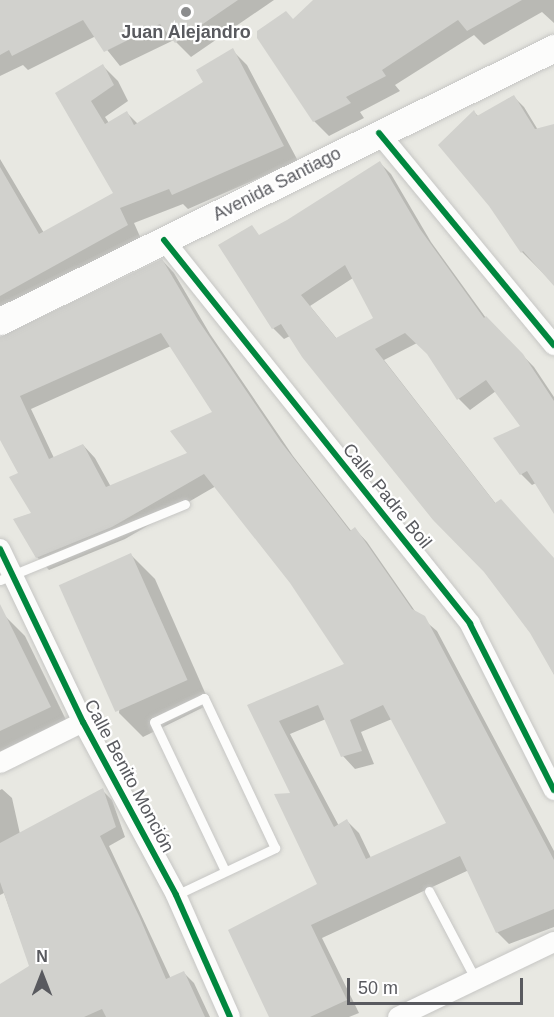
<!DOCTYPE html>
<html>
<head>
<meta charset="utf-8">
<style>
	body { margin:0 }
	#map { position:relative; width:554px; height:1017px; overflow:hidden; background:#e8e8e2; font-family:Arial,sans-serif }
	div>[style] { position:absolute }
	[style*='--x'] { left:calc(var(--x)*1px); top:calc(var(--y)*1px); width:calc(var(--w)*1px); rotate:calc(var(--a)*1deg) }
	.shadow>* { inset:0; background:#0003 }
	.building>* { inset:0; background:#d1d1cd; transform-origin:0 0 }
	.roads { filter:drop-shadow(0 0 2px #c6c6c4) drop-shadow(0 0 2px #c6c6c4) }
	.lane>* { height:9px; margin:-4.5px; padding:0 4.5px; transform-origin:4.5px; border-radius:4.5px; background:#fcfcfb }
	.street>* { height:20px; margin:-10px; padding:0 10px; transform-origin:10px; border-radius:10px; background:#fcfcfb }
	.secondary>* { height:27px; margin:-13.5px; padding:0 13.5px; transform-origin:13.5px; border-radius:13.5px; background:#fcfcfb }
	.cycleway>* { height:6px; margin:-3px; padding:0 3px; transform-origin:3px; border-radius:3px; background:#00873e }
	.dots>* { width:16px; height:16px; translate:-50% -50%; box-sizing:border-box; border:3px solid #fff; border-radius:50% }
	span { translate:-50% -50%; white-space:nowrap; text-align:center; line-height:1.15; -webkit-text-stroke:4.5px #fff; paint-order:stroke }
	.poi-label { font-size:18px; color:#595a5f; font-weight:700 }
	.street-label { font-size:18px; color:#595a5f }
	.north { position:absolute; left:12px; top:945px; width:60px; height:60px; -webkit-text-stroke:4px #fff; paint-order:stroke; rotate:0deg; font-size:16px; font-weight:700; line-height:24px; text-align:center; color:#595a5f }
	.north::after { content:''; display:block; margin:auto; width:21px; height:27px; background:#595a5f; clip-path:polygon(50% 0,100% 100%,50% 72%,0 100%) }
	.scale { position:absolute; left:347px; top:978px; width:176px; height:27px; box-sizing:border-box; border:3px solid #595a5f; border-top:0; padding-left:8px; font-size:18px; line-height:21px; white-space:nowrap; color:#595a5f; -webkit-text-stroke:4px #fff; paint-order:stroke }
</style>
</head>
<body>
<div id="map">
	<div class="shadow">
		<i style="clip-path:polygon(0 0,274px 0,191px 57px,174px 40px,120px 66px,96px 36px,28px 70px,23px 65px,0 76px)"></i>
		<i style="clip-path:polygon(316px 0,554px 0,554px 23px,542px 12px,484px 45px,474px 35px,395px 85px,400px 91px,360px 112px,364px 118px,329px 136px,314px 121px,294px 21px)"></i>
		<i style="clip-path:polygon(232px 50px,247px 65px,298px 161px,188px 209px,183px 204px,134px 223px,142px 241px,0 317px,0 159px,44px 233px,115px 194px,57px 94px,103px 66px,118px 81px,128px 101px,105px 117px,109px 123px,127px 113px,138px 124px,204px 83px)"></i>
		<i style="clip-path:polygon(513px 96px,524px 107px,538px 130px,554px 125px,554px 284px,522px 252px,490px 206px,474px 112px,479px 117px)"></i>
		<i style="clip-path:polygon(evenodd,380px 163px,391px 174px,431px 242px,486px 318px,534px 367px,554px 397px,554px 511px,536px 483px,532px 485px,521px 474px,522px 427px,496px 391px,470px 410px,459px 399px,429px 355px,417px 343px,384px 360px,496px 504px,554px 559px,554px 674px,531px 632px,485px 571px,290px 336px,284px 339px,273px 328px,260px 236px,288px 221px,380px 163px,353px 278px,375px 318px,337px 339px,310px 306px,353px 278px)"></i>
		<i style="clip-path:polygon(evenodd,162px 260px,174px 273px,210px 334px,293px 456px,352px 532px,355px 529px,367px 542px,417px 614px,437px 631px,554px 851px,554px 927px,509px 944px,497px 932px,469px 870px,322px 938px,359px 1013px,349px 1017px,271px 1017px,319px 885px,292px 794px,249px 705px,347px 664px,292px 582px,216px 486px,125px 539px,49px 570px,37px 557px,33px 514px,20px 474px,0 435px,0 338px,162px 260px,171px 346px,214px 413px,190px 453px,111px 487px,95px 458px,83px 445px,54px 458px,31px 409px,171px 346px,162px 260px,326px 719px,343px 756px,355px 769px,374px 764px,361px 732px,392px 719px,448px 824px,371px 858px,359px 833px,347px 821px,339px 826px,290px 734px,326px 719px)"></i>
		<i style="clip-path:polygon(131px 555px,155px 579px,210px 704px,143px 737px,119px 713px)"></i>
		<i style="clip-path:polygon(4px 615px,25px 636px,70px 728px,0 762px,0 617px)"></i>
		<i style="clip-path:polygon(2px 789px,12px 798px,20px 834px,102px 790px,112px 800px,125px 837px,109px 846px,171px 979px,184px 973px,194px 983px,210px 1017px,0 1017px,0 986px,30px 966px,4px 893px,0 895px,0 790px)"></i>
	</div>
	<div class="building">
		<i style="clip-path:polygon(0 0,238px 0,175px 43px,160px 24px,104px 52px,83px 20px,12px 56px,9px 50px,0 55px)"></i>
		<i style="clip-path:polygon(313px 0,522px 0,467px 31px,458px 20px,382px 70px,386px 76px,346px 97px,351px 103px,313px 122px,257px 38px,257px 31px,286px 11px,293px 19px)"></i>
		<i style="clip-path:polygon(233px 48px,284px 146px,172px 195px,169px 189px,120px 208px,128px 225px,0 296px,0 167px,39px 234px,113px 193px,55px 93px,103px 64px,114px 85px,91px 101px,105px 124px,127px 111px,134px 125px,203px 82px,196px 70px)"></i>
		<i style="clip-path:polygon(514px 95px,535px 129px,554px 124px,554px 286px,523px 251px,521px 253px,489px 206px,438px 145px,474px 110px,477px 116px)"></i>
		<i style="clip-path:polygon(evenodd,380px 161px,420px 229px,484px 318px,486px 316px,523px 354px,554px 401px,554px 514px,527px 471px,520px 475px,493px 438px,520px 426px,486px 380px,457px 400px,427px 354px,405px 333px,375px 349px,495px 503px,501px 499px,554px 558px,554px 675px,530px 633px,484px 572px,433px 520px,302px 357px,281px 324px,272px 329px,218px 245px,252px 225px,259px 235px,287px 220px,380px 161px,345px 265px,373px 318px,336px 338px,301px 295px,345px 265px)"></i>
		<i style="clip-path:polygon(evenodd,162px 259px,198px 320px,281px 442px,350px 531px,355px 527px,412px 609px,425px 616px,554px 860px,554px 909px,496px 933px,460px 856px,311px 925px,347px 1000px,310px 1017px,269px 1017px,228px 930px,317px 884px,274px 794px,290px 793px,247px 705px,344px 664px,290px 583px,204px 474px,112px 527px,36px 558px,13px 519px,31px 513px,9px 477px,18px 473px,0 440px,0 337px,162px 259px,161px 333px,212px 412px,170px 431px,187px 453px,106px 487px,83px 444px,49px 459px,20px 396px,161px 333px,162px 259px,318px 705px,341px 757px,362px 751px,350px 720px,383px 705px,446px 823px,366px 859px,347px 819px,334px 827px,279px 721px,318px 705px)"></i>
		<i style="left:131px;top:553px;width:139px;height:79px;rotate:66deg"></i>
		<i style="clip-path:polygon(0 604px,51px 707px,0 731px)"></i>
		<i style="clip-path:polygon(103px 788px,116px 827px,100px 836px,140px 918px,166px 979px,184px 971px,205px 1017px,106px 1017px,102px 1009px,84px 1017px,0 1017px,0 984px,29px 966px,0 882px,0 843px)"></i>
	</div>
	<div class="roads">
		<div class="lane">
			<i style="--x:0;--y:580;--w:200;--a:-22.3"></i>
			<i style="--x:429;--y:891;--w:101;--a:62.2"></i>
			<i style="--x:176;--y:895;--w:110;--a:-25.4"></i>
			<i style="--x:275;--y:848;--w:166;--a:-115.3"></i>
			<i style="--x:204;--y:698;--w:55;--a:154.4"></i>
			<i style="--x:154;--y:722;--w:165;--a:64.5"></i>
		</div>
		<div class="street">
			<i style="--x:379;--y:133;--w:275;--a:50.5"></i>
			<i style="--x:164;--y:240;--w:491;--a:51.4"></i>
			<i style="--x:470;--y:624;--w:186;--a:63.2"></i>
			<i style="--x:0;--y:549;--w:192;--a:64.4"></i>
			<i style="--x:83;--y:722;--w:196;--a:61.7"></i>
			<i style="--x:176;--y:895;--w:133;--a:66.1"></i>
			<i style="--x:0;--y:763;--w:93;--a:-26.3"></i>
			<i style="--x:398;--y:1017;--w:173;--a:-25.7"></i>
		</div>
		<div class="secondary">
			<i style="--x:0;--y:321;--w:618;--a:-26.23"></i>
		</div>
	</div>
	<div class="cycleway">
		<i style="--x:379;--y:133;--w:275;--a:50.5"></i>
		<i style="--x:164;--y:240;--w:491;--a:51.4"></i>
		<i style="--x:470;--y:624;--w:186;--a:63.2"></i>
		<i style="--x:0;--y:549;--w:192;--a:64.4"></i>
		<i style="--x:83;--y:722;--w:196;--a:61.7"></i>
		<i style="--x:176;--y:895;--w:133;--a:66.1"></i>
	</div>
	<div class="dots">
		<i style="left:186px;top:12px;background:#8b8c8d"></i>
	</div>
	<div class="poi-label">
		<span style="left:186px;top:32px">Juan Alejandro</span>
	</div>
	<div class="street-label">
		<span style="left:277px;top:184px;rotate:-27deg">Avenida Santiago</span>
		<span style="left:387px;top:496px;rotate:51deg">Calle Padre Boil</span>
		<span style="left:129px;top:776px;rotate:62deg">Calle Benito Monción</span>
	</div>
	<div class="north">N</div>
	<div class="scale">50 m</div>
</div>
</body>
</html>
